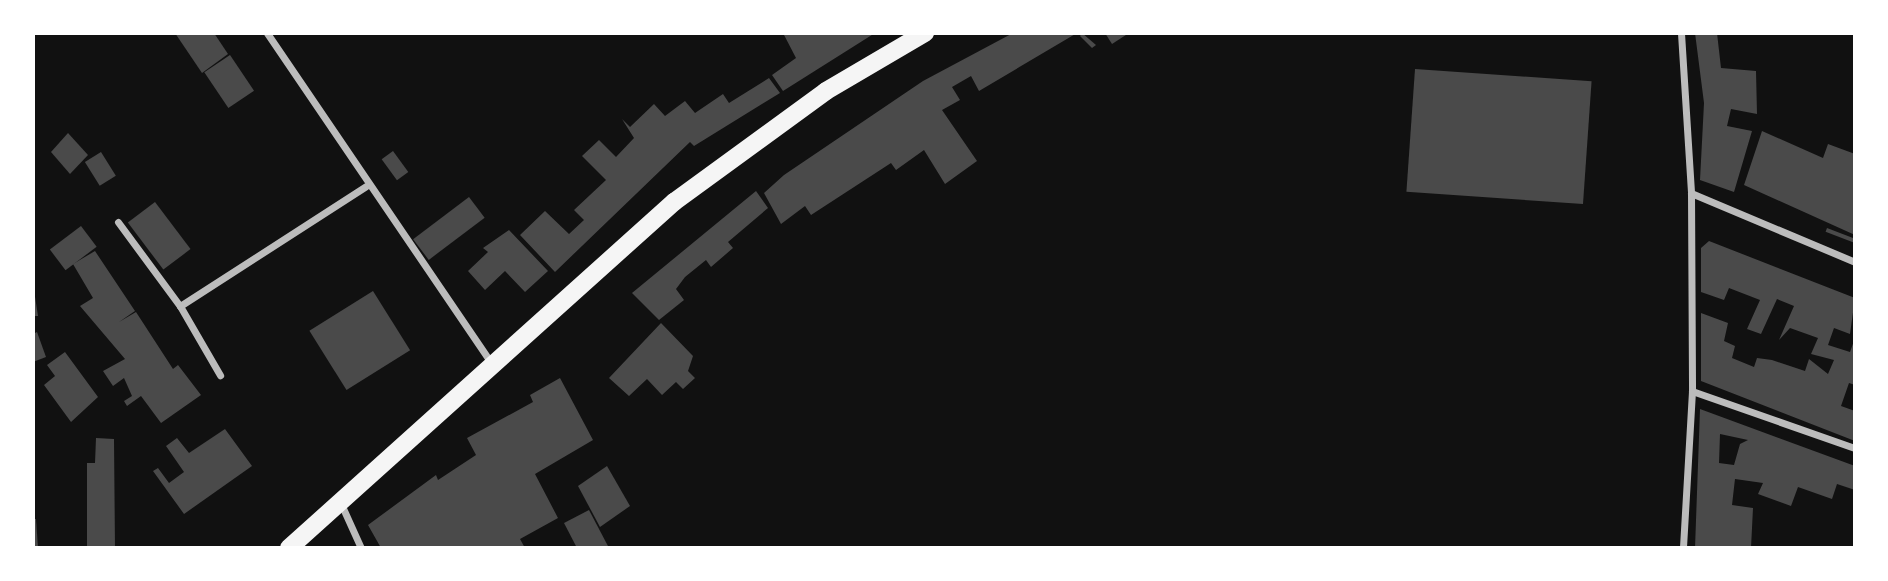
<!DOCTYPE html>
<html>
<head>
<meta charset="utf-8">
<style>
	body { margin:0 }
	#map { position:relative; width:1888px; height:581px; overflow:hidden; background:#111; font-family:Jost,sans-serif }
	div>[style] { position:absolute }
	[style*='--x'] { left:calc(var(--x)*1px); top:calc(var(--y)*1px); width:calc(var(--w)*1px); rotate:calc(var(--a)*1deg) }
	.building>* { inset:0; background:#4a4a4a; transform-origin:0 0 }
	.minor>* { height:7px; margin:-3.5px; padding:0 3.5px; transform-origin:3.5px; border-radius:3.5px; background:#bcbcbc }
	.primary>* { height:18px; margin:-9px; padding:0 9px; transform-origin:9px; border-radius:9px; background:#f5f5f5 }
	span { translate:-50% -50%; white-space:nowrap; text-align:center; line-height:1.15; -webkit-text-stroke:5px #fff; paint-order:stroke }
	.frame { position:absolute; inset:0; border:35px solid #fff; pointer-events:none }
</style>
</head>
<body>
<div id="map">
	<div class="building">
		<i style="clip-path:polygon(175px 33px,214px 33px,228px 54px,202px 73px)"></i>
		<i style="clip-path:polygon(783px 33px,875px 33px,783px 91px,772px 75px,796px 58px)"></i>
		<i style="clip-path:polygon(1013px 33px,1077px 33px,979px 91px,971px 76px,952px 87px,960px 100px,942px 110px,977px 161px,945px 184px,924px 150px,896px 170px,891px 163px,811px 215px,805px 206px,781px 224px,764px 193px,784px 175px,923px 81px)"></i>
		<i style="clip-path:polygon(1082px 33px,1096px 45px,1092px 48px,1080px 36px)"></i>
		<i style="clip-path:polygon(1105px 33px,1129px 33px,1112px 44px)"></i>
		<i style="clip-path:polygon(1695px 33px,1717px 33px,1721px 68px,1756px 71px,1757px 114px,1731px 109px,1727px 126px,1752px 131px,1734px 192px,1700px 180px,1704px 103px)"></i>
		<i style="left:230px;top:55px;width:43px;height:31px;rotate:56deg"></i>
		<i style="left:1415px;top:69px;width:177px;height:123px;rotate:4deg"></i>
		<i style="clip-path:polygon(769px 78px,780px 93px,694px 146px,690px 142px,555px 272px,520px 235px,545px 211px,569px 234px,584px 220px,574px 210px,606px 180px,582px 156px,599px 140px,616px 157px,634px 138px,622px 119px,630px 127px,654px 104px,665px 116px,685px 101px,695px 113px,723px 94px,729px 103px)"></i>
		<i style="clip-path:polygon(1762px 131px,1823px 158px,1828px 144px,1855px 154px,1855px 235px,1744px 185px)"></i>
		<i style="clip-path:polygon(68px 133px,88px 155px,70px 174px,51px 152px)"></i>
		<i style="left:393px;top:151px;width:26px;height:14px;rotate:54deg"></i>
		<i style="left:101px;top:152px;width:28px;height:19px;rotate:58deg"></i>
		<i style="clip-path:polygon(756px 191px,768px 208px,728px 242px,733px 248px,711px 267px,706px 260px,685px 277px,676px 289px,684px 300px,659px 320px,632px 293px)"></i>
		<i style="left:469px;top:197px;width:26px;height:70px;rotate:53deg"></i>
		<i style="left:155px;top:202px;width:59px;height:34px;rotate:53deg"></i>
		<i style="left:81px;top:226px;width:26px;height:39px;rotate:53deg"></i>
		<i style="left:1827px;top:228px;width:30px;height:4px;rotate:21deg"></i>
		<i style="clip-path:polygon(509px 230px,548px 271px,525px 292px,505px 271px,485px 290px,468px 271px,488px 252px,483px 248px)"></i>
		<i style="clip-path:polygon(1709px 241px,1855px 298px,1850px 334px,1834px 328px,1828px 345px,1850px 352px,1855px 338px,1855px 385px,1849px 383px,1841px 406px,1855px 411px,1855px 441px,1701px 381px,1701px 313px,1728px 323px,1724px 341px,1735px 346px,1732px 358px,1754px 367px,1757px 358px,1772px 360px,1805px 371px,1809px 359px,1828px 374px,1834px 360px,1811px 354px,1818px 338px,1790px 328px,1779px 340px,1794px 306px,1777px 299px,1761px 334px,1747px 329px,1760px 300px,1729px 288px,1724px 300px,1701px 292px,1701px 248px)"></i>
		<i style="clip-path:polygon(95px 251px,135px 311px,119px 322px,136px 312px,173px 369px,178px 365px,201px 395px,161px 423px,141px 396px,127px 406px,124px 401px,132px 396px,124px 378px,113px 386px,103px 371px,125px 359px,80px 306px,93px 298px,73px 264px)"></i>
		<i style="clip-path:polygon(33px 284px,38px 316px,33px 316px)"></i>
		<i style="left:373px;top:291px;width:70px;height:75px;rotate:58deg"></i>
		<i style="clip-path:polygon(661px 323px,693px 356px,688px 371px,695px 378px,683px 389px,676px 382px,662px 395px,647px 379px,629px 396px,609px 378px)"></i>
		<i style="clip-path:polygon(37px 332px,46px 357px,33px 362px,33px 334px)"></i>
		<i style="clip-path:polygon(65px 352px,98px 397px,71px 422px,44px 385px,55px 376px,47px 365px)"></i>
		<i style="clip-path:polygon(560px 378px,593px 440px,535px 474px,558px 518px,520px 539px,525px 548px,381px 548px,368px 525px,436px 475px,438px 480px,476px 455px,467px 438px,533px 402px,530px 395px)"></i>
		<i style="clip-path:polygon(evenodd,1700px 409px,1855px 466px,1855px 490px,1837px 484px,1832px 499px,1798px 487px,1791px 506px,1758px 494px,1763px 483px,1735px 479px,1732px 505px,1753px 508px,1751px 548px,1695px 548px,1700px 409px,1720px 434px,1748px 440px,1740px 444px,1734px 465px,1719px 463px,1720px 434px)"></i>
		<i style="clip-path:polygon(225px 429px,252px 466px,184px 514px,153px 471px,158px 468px,169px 483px,184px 472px,166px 446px,177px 438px,189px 453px)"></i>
		<i style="clip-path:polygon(96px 438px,114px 439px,115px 548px,87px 548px,87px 463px,95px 463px)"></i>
		<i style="clip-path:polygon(607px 466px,630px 506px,600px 527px,578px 486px)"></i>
		<i style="clip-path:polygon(589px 510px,609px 548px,577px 548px,564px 523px)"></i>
		<i style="clip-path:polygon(33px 519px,36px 519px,38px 548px,33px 548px)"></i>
	</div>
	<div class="minor">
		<i style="--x:267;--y:33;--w:399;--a:55.8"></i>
		<i style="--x:1681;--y:33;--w:160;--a:86.4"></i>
		<i style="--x:1691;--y:193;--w:198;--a:89.7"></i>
		<i style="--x:1692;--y:391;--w:157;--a:93.3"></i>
		<i style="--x:1691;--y:193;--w:178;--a:22.8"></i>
		<i style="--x:118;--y:222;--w:104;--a:53.6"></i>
		<i style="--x:180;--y:306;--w:80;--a:59.9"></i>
		<i style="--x:180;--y:306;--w:221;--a:-32.8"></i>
		<i style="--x:1692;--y:391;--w:173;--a:19.3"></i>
		<i style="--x:342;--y:506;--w:46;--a:65.7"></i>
	</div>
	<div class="primary">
		<i style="--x:289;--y:548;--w:518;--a:-41.95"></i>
		<i style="--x:674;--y:202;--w:188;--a:-36.1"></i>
		<i style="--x:826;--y:91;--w:115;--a:-30.4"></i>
	</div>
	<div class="frame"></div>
</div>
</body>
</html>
